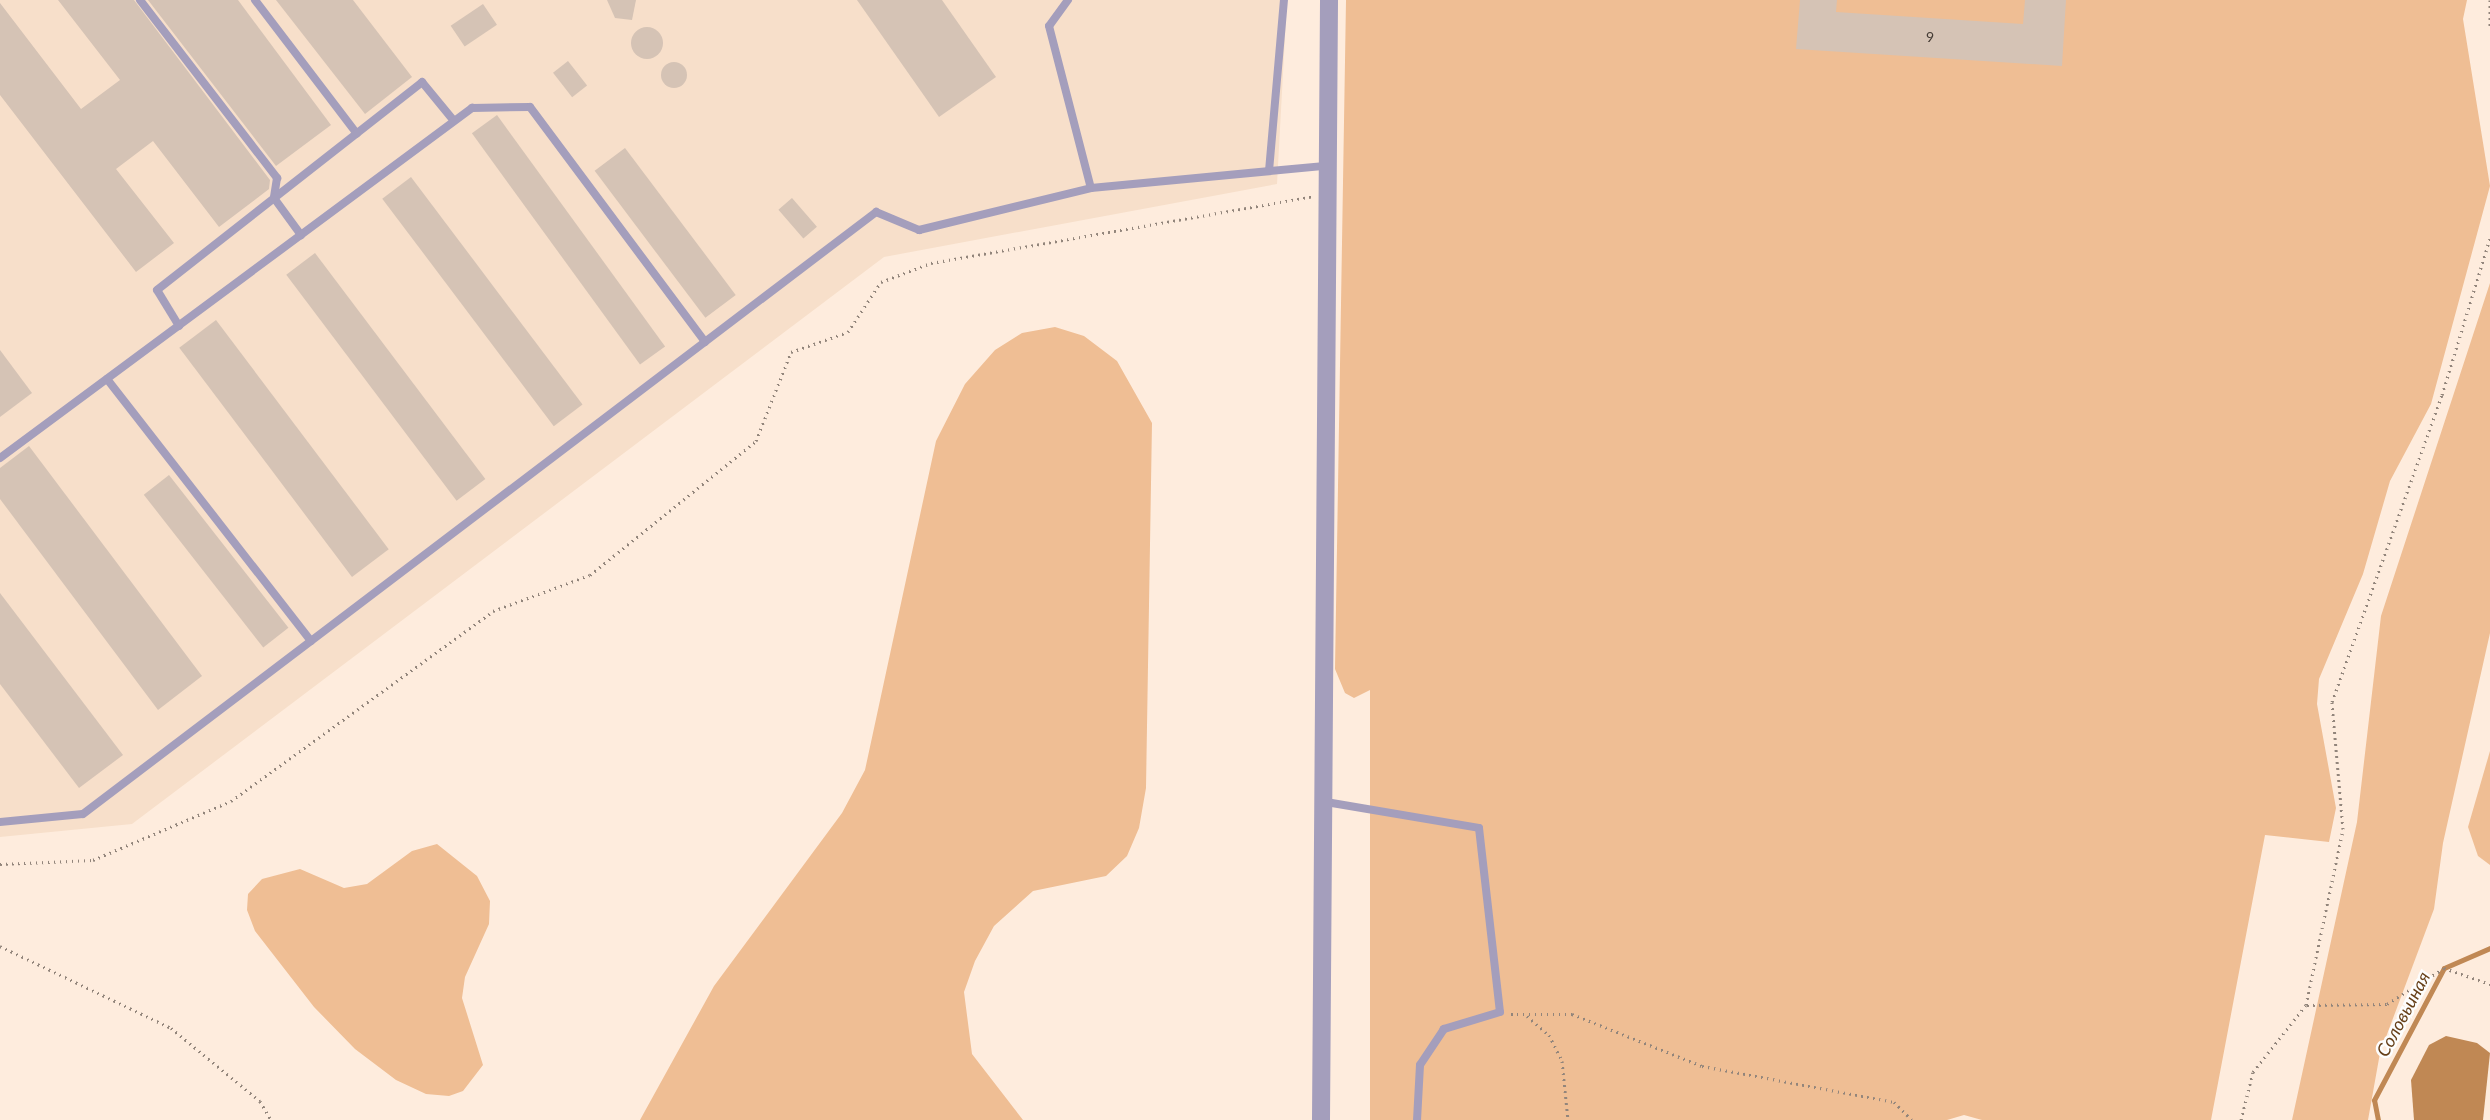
<!DOCTYPE html>
<html>
<head>
<meta charset="utf-8">
<style>
	body { margin:0 }
	#map { position:relative; width:2490px; height:1120px; overflow:hidden; background:#feecdd; font-family:Lato,sans-serif }
	div>[style] { position:absolute }
	[style*='--x'] { left:calc(var(--x)*1px); top:calc(var(--y)*1px); width:calc(var(--w)*1px); rotate:calc(var(--a)*1deg) }
	.built>* { inset:0; background:#f7dfca }
	.green>* { inset:0; background:#efbe94 }
	.water>* { inset:0; background:#c08854 }
	.stream>* { height:5px; margin:-2.5px; padding:0 2.5px; transform-origin:2.5px; border-radius:2.5px; background:#c08854 }
	.building>* { inset:0; background:#d5c3b5; transform-origin:0 0 }
	.round { border-radius:50% }
	.path>* { height:3px; margin-top:-1.5px; transform-origin:0; background:repeating-linear-gradient(90deg,#92857b 0 1.5px,transparent 0 6px) }
	.service>* { height:8px; margin:-4px; padding:0 4px; transform-origin:4px; border-radius:4px; background:#a49ebc }
	.tertiary>* { height:18px; margin:-9px; padding:0 9px; transform-origin:9px; border-radius:9px; background:#a49ebc }
	span { translate:-50% -50%; white-space:nowrap; text-align:center; line-height:1.15; -webkit-text-stroke:5px #fdfdfd; paint-order:stroke }
	.number-label { font-size:14px; color:#443b34 }
	.number-label span { -webkit-text-stroke-width:0 }
	.water-label { font-size:18px; color:#663f18; font-style:italic }
</style>
</head>
<body>
<div id="map">
	<div class="built">
		<i style="clip-path:polygon(0 0,1287px 0,1277px 184px,884px 257px,132px 824px,0 837px)"></i>
	</div>
	<div class="green">
		<i style="clip-path:polygon(1346px 0,2467px 0,2463px 19px,2490px 186px,2431px 404px,2390px 481px,2363px 574px,2319px 679px,2317px 704px,2336px 808px,2329px 842px,2265px 835px,2211px 1120px,1982px 1120px,1964px 1115px,1947px 1120px,1370px 1120px,1370px 690px,1354px 698px,1345px 693px,1335px 669px)"></i>
		<i style="clip-path:polygon(2490px 283px,2490px 633px,2443px 843px,2434px 909px,2380px 1053px,2368px 1120px,2292px 1120px,2357px 822px,2381px 616px)"></i>
		<i style="clip-path:polygon(1055px 327px,1084px 336px,1117px 361px,1152px 423px,1146px 788px,1139px 828px,1127px 856px,1106px 876px,1033px 891px,994px 926px,975px 961px,964px 992px,972px 1054px,1023px 1120px,640px 1120px,714px 986px,842px 813px,865px 770px,936px 441px,965px 384px,995px 350px,1022px 333px)"></i>
		<i style="clip-path:polygon(2490px 751px,2490px 865px,2478px 856px,2468px 827px)"></i>
		<i style="clip-path:polygon(437px 844px,477px 876px,490px 901px,489px 924px,465px 977px,462px 998px,483px 1065px,463px 1091px,449px 1096px,426px 1094px,396px 1080px,355px 1049px,314px 1007px,255px 931px,247px 910px,248px 894px,262px 879px,300px 869px,344px 888px,367px 884px,412px 851px)"></i>
	</div>
	<div class="water">
		<i style="clip-path:polygon(2446px 1036px,2477px 1043px,2490px 1053px,2483px 1120px,2414px 1120px,2411px 1080px,2429px 1045px)"></i>
	</div>
	<div class="stream">
		<i style="--x:2378;--y:1120;--w:20;--a:-101"></i>
		<i style="--x:2374;--y:1100;--w:149;--a:-62.1"></i>
		<i style="--x:2444;--y:968;--w:50;--a:-23.5"></i>
	</div>
	<div class="building">
		<i style="clip-path:polygon(58px 0,134px 0,270px 180px,269px 189px,219px 227px,153px 141px,116px 169px,174px 243px,136px 272px,0 95px,0 3px,81px 109px,120px 80px)"></i>
		<i style="clip-path:polygon(148px 0,238px 0,331px 125px,276px 166px)"></i>
		<i style="clip-path:polygon(276px 0,353px 0,412px 77px,365px 114px)"></i>
		<i style="clip-path:polygon(607px 0,636px 0,632px 20px,615px 18px)"></i>
		<i style="clip-path:polygon(857px 0,942px 0,996px 77px,939px 117px)"></i>
		<i style="clip-path:polygon(1800px 0,1837px 0,1836px 12px,2023px 24px,2025px 0,2066px 0,2062px 66px,1796px 49px)"></i>
		<i style="left:483px;top:4px;width:25px;height:39px;rotate:56deg"></i>
		<i class="round" style="left:631px;top:27px;width:32px;height:32px"></i>
		<i style="left:568px;top:61px;width:31px;height:19px;rotate:52deg"></i>
		<i class="round" style="left:661px;top:62px;width:26px;height:26px"></i>
		<i style="left:497px;top:115px;width:286px;height:31px;rotate:54deg"></i>
		<i style="left:625px;top:148px;width:184px;height:38px;rotate:53deg"></i>
		<i style="left:411px;top:177px;width:285px;height:36px;rotate:53deg"></i>
		<i style="left:792px;top:198px;width:38px;height:18px;rotate:49deg"></i>
		<i style="left:315px;top:253px;width:283px;height:36px;rotate:53deg"></i>
		<i style="left:216px;top:320px;width:287px;height:46px;rotate:53deg"></i>
		<i style="clip-path:polygon(0 350px,32px 393px,0 417px)"></i>
		<i style="clip-path:polygon(29px 446px,202px 676px,158px 710px,0 499px,0 468px)"></i>
		<i style="left:169px;top:475px;width:194px;height:32px;rotate:52deg"></i>
		<i style="clip-path:polygon(0 593px,123px 755px,79px 788px,0 684px)"></i>
	</div>
	<div class="path">
		<i style="--x:2490;--y:0;--w:27;--a:90"></i>
		<i style="--x:0;--y:864;--w:93;--a:-2.5"></i>
		<i style="--x:93;--y:860;--w:150;--a:-23.1"></i>
		<i style="--x:231;--y:801;--w:324;--a:-35.9"></i>
		<i style="--x:493;--y:611;--w:103;--a:-20.4"></i>
		<i style="--x:590;--y:575;--w:213;--a:-38.9"></i>
		<i style="--x:756;--y:441;--w:96;--a:-68.5"></i>
		<i style="--x:791;--y:352;--w:60;--a:-19.3"></i>
		<i style="--x:848;--y:332;--w:60;--a:-56.6"></i>
		<i style="--x:881;--y:282;--w:53;--a:-20.8"></i>
		<i style="--x:931;--y:263;--w:386;--a:-9.9"></i>
		<i style="--x:0;--y:946;--w:190;--a:25.6"></i>
		<i style="--x:171;--y:1028;--w:115;--a:39.4"></i>
		<i style="--x:260;--y:1101;--w:22;--a:60"></i>
		<i style="--x:2307;--y:1005;--w:80;--a:-0.7"></i>
		<i style="--x:2387;--y:1004;--w:67;--a:-32.3"></i>
		<i style="--x:2444;--y:968;--w:49;--a:19.2"></i>
		<i style="--x:1511;--y:1014;--w:61;--a:0"></i>
		<i style="--x:1572;--y:1014;--w:140;--a:21.8"></i>
		<i style="--x:1702;--y:1066;--w:195;--a:10.6"></i>
		<i style="--x:1894;--y:1102;--w:25;--a:45"></i>
		<i style="--x:1527;--y:1016;--w:29;--a:41"></i>
		<i style="--x:1549;--y:1035;--w:29;--a:63"></i>
		<i style="--x:1562;--y:1061;--w:59;--a:84.2"></i>
		<i style="--x:2241;--y:1120;--w:49;--a:-76"></i>
		<i style="--x:2253;--y:1072;--w:85;--a:-51.7"></i>
		<i style="--x:2306;--y:1005;--w:180;--a:-78.1"></i>
		<i style="--x:2343;--y:829;--w:127;--a:-95"></i>
		<i style="--x:2332;--y:702;--w:326;--a:-70.3"></i>
		<i style="--x:2442;--y:395;--w:164;--a:-73"></i>
	</div>
	<div class="service">
		<i style="--x:140;--y:0;--w:225;--a:52.4"></i>
		<i style="--x:277;--y:178;--w:20;--a:99"></i>
		<i style="--x:274;--y:198;--w:46;--a:53.9"></i>
		<i style="--x:255;--y:0;--w:168;--a:52.7"></i>
		<i style="--x:1068;--y:0;--w:32;--a:126"></i>
		<i style="--x:1049;--y:26;--w:167;--a:75.5"></i>
		<i style="--x:1269;--y:171;--w:172;--a:-85"></i>
		<i style="--x:179;--y:326;--w:42;--a:-121.4"></i>
		<i style="--x:157;--y:290;--w:337;--a:-38.1"></i>
		<i style="--x:422;--y:82;--w:50;--a:50.6"></i>
		<i style="--x:107;--y:379;--w:332;--a:52.1"></i>
		<i style="--x:0;--y:458;--w:588;--a:-36.56"></i>
		<i style="--x:472;--y:108;--w:58;--a:-1"></i>
		<i style="--x:530;--y:107;--w:293;--a:53.3"></i>
		<i style="--x:1326;--y:802;--w:155;--a:9.6"></i>
		<i style="--x:1479;--y:828;--w:185;--a:83.5"></i>
		<i style="--x:1500;--y:1012;--w:59;--a:163.1"></i>
		<i style="--x:1444;--y:1029;--w:43;--a:123.7"></i>
		<i style="--x:1420;--y:1065;--w:55;--a:93.1"></i>
		<i style="--x:0;--y:822;--w:83;--a:-5.5"></i>
		<i style="--x:83;--y:814;--w:996;--a:-37.2"></i>
		<i style="--x:876;--y:212;--w:47;--a:22.7"></i>
		<i style="--x:919;--y:230;--w:177;--a:-13.7"></i>
		<i style="--x:1091;--y:188;--w:235;--a:-5.4"></i>
	</div>
	<div class="tertiary">
		<i style="--x:1321;--y:1120;--w:1120;--a:-89.59"></i>
	</div>
	<div class="number-label">
		<span style="left:1930px;top:37px">9</span>
	</div>
	<div class="water-label">
		<span style="left:2403px;top:1014px;rotate:-62deg">Соловьиная</span>
	</div>
</div>
</body>
</html>
